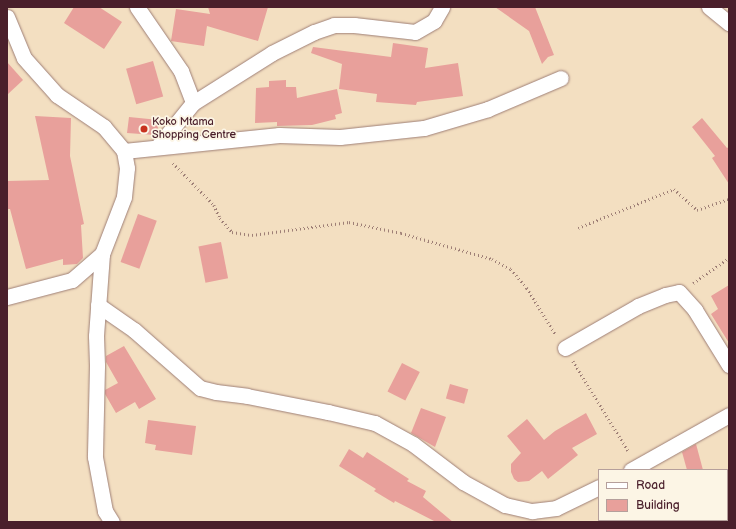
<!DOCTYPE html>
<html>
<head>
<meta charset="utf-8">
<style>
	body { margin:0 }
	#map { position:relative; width:736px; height:529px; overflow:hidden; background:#f3dfc1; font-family:"Balsamiq Sans",sans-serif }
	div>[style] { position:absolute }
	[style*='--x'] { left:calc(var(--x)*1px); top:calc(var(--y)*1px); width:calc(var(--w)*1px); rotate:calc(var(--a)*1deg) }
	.building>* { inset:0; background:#e8a09b; transform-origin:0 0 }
	.path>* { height:2.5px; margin-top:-1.25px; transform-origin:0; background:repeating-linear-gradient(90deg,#9e7f76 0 1px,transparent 0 4px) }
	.roads { filter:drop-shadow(0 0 1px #9e7f76) drop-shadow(0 0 1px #9e7f76) }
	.minor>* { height:15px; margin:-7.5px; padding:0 7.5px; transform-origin:7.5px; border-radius:7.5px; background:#fff }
	.dots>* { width:11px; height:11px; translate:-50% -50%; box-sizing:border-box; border:2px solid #fcf5e5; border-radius:50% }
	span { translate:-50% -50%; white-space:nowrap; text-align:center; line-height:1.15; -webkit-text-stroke:3.5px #fcf5e5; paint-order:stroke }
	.poi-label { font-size:11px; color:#4a1f2b }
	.left { translate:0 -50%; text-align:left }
	.frame { position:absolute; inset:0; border:8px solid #4a1f2b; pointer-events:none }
	.legend { position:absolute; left:598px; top:469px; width:130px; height:52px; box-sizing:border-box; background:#fcf5e5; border:1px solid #b59f9b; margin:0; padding:5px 7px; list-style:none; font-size:12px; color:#4a1f2b }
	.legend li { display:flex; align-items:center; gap:8px; height:20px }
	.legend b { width:20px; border:1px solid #b59f9b }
</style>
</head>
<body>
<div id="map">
	<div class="building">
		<i style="clip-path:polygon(74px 7px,99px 7px,122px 22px,104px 49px,64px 23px)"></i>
		<i style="clip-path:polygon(208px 7px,268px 7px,258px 41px,207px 26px,204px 46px,171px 41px,176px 9px,210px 14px)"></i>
		<i style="clip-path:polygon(495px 7px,535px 7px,554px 55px,548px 57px,542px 64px,529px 31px)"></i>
		<i style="clip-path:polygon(393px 43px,428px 48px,425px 68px,458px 63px,463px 96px,417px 102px,416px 105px,376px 102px,377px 94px,339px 89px,342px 64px,311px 53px,313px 47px,391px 57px)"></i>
		<i style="left:153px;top:61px;width:37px;height:28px;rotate:74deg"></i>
		<i style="clip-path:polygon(7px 62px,23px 80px,7px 95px)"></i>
		<i style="clip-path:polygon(286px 80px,286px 87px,296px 87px,297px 98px,337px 89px,342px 113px,335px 115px,336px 119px,312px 125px,277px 126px,277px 122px,255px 123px,256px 88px,269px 87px,269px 81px)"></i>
		<i style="clip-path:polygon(35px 116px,71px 118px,70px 156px,84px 224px,81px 225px,83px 258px,77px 264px,63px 265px,63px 259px,26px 269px,10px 209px,7px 209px,7px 181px,49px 180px)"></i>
		<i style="clip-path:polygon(129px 117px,159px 120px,157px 134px,155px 135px,127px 133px)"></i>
		<i style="clip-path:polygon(702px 118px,727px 148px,729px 147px,729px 184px,712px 158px,715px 156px,692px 127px)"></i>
		<i style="left:138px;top:214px;width:20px;height:51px;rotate:20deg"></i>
		<i style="left:221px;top:242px;width:37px;height:23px;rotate:79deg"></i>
		<i style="clip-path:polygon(729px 285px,729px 343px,711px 314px,718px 309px,711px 296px)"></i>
		<i style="clip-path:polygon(124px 346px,156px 399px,139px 409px,135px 402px,116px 413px,105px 394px,105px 390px,118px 383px,106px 362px,106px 356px)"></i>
		<i style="left:402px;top:363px;width:20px;height:32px;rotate:27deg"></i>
		<i style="left:450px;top:384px;width:19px;height:15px;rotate:16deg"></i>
		<i style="clip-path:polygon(421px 408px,446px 417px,435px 447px,411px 433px)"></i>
		<i style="clip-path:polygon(586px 413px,597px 434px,572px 448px,578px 455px,548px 479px,542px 471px,529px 481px,518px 482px,514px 479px,511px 472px,511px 464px,521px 453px,507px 436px,527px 419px,544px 440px,555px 431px)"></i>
		<i style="clip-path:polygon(148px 420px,196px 426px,192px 455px,155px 450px,156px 445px,145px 443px)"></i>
		<i style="clip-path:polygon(696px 444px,703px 470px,687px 470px,682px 452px)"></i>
		<i style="clip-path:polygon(349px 449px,363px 458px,367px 452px,409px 479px,407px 481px,426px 491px,423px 497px,453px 522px,436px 522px,395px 501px,394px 503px,374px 491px,376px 489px,339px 466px)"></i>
	</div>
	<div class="path">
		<i style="--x:173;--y:163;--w:59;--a:45.7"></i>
		<i style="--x:214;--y:205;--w:14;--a:65"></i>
		<i style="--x:220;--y:218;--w:18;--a:49"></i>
		<i style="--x:232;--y:232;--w:20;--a:9"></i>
		<i style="--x:252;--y:235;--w:98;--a:-7.6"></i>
		<i style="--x:349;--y:222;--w:53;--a:11.9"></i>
		<i style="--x:401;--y:233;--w:95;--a:15.9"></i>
		<i style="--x:492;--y:259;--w:21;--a:28"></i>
		<i style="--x:511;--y:269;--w:25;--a:50"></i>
		<i style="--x:527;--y:288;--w:55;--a:58.3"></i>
		<i style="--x:578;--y:228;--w:104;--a:-22.1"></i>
		<i style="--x:674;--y:189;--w:31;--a:42"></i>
		<i style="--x:697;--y:210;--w:34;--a:-19"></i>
		<i style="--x:693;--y:283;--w:44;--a:-34.8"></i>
		<i style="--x:573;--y:361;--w:107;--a:58.4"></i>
	</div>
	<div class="roads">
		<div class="minor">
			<i style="--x:137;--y:7;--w:78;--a:55.5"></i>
			<i style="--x:181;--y:71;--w:34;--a:69"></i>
			<i style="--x:709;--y:7;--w:26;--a:39"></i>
			<i style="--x:7;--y:17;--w:44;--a:67.5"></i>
			<i style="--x:24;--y:58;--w:50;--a:48.3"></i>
			<i style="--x:57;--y:95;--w:57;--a:34.2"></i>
			<i style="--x:104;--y:127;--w:31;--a:50"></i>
			<i style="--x:124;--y:151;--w:17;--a:80"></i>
			<i style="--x:127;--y:168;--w:29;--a:96"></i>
			<i style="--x:124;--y:197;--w:61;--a:111.1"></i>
			<i style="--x:102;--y:254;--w:82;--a:94.2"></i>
			<i style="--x:96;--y:336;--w:30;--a:88"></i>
			<i style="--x:97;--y:366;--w:91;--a:91.3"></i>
			<i style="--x:95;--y:457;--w:55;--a:79.5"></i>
			<i style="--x:105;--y:511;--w:13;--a:58"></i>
			<i style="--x:158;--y:146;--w:55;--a:-50.9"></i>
			<i style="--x:193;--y:103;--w:93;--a:-32.3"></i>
			<i style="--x:272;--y:53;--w:47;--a:-26.6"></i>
			<i style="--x:314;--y:32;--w:21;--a:-19"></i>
			<i style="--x:334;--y:25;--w:20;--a:0"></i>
			<i style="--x:354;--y:25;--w:61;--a:6.5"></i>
			<i style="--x:415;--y:32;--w:22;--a:-30"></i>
			<i style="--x:434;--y:21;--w:16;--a:-60"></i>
			<i style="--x:124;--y:151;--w:156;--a:-5.9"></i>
			<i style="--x:279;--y:135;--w:61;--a:1.9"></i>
			<i style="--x:340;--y:137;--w:84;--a:-6.1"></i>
			<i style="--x:424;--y:128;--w:67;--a:-16.5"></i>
			<i style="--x:488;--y:109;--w:79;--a:-23"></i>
			<i style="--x:7;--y:297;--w:67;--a:-14.7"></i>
			<i style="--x:72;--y:280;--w:40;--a:-41"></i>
			<i style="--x:98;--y:305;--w:44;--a:34.8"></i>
			<i style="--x:134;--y:330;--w:88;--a:41.3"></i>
			<i style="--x:200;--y:388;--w:16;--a:14"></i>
			<i style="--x:216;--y:392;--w:31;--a:7"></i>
			<i style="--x:247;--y:396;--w:83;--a:11.2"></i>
			<i style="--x:328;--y:412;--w:48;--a:13.2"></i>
			<i style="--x:375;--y:423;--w:43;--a:28.9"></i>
			<i style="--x:413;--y:444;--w:63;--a:37.2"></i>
			<i style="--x:463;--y:482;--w:48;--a:28.7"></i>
			<i style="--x:505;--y:505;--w:28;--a:13"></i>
			<i style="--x:532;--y:511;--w:24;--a:-7"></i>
			<i style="--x:556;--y:508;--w:48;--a:-26"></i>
			<i style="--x:565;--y:348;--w:84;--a:-29.9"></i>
			<i style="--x:638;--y:306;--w:29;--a:-22"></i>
			<i style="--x:665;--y:295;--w:14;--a:-12"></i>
			<i style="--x:679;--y:292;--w:24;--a:48"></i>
			<i style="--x:695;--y:310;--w:65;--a:58.3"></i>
			<i style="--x:631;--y:470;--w:112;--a:-29.3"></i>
		</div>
	</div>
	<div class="dots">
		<i style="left:144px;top:129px;background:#c8321e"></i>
	</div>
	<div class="poi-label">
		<span class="left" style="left:152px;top:129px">Koko Mtama<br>Shopping Centre</span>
	</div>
	<div class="frame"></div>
	<ul class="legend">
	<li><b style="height:5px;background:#fff"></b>Road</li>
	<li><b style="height:11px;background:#e8a09b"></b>Building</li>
	</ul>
</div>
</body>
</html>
